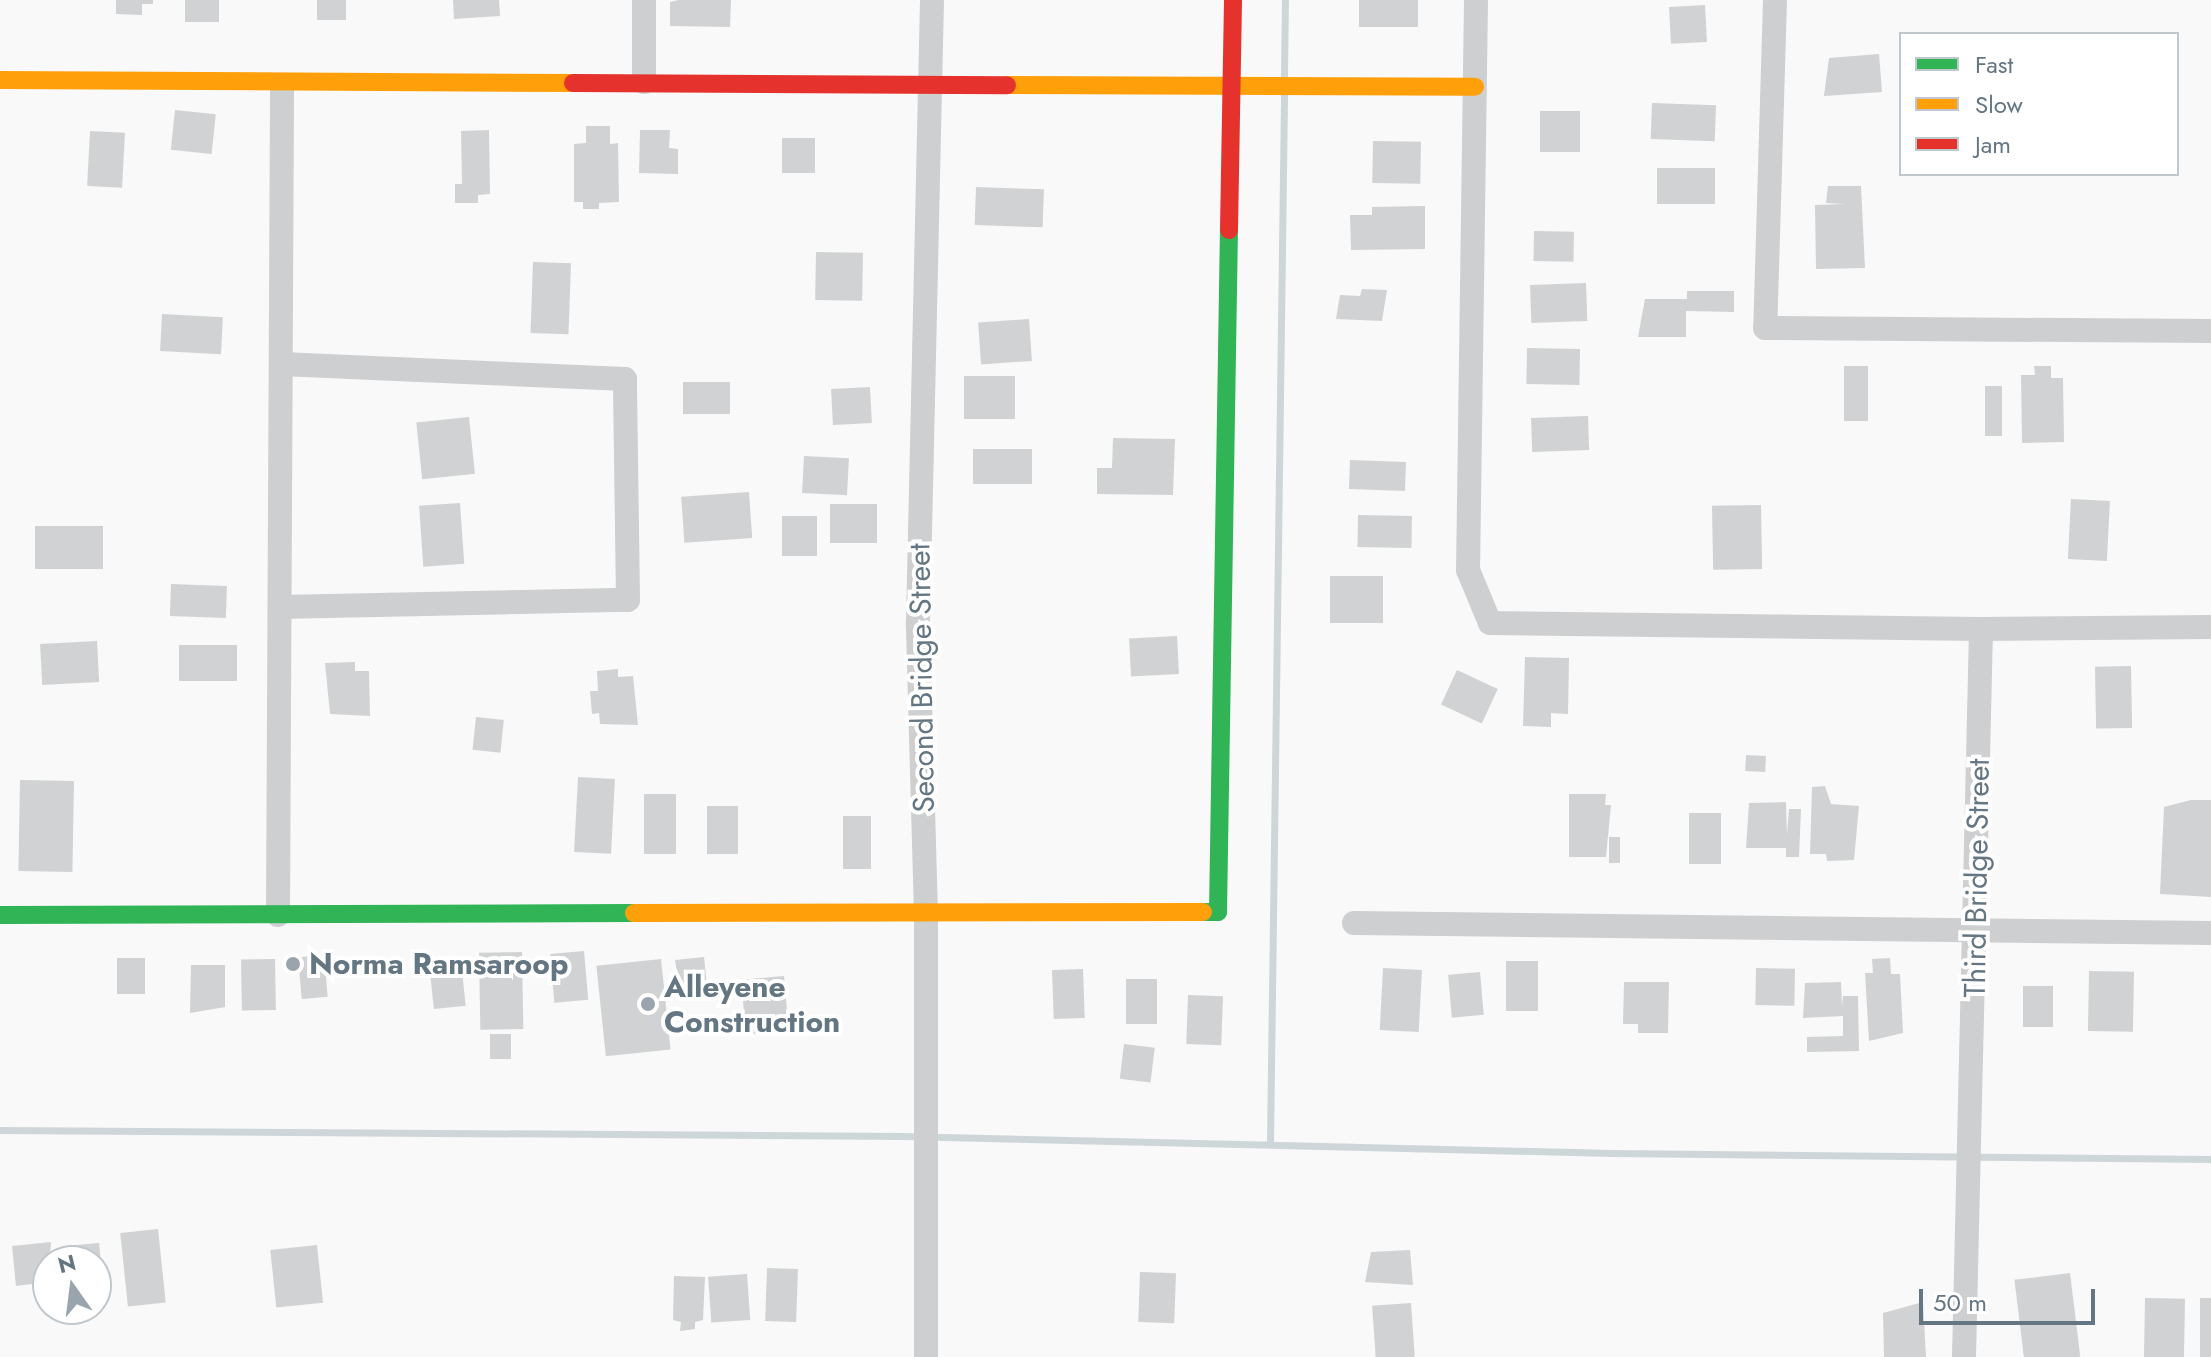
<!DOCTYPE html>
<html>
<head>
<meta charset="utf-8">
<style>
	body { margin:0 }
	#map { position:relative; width:2211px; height:1357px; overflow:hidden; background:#f9f9f9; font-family:Jost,sans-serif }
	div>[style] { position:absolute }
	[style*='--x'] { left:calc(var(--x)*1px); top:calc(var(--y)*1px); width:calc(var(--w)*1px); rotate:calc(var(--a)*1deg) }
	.stream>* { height:7px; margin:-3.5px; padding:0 3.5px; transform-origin:3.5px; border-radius:3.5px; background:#ced6d9 }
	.building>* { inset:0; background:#d0d2d3; transform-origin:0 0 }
	.street>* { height:24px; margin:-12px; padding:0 12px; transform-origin:12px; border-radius:12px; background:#cecfd0 }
	.fast>* { height:18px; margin:-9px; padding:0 9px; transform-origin:9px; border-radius:9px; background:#30b455 }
	.slow>* { height:18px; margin:-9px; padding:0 9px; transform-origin:9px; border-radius:9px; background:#ff9f0a }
	.jam>* { height:18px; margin:-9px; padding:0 9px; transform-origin:9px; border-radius:9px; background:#e5322d }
	.dots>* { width:22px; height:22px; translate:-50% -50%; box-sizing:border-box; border:4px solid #fff; border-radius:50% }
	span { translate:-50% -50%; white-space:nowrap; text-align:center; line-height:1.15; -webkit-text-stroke:8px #fff; paint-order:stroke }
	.street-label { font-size:30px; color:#657683 }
	.poi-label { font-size:30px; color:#657683; font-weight:700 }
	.left { translate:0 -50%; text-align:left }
	.legend { position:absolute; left:1899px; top:32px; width:280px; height:144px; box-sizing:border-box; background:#fff; border:2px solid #c1c8cd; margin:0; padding:10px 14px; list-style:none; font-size:24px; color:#657683 }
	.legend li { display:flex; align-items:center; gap:16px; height:40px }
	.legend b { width:40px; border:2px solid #c1c8cd }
	.north { position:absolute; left:32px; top:1245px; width:80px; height:80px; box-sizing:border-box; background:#fff; border:2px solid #c1c8cd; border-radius:50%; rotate:346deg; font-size:22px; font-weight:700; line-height:32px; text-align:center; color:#657683 }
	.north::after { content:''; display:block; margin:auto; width:28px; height:36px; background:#99a4ac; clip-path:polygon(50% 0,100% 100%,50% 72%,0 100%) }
	.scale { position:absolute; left:1919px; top:1289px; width:176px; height:36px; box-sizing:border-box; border:4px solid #657683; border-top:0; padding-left:10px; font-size:24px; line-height:28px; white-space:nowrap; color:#657683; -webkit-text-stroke:6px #fff; paint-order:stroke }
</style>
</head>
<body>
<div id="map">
	<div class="stream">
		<i style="--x:1284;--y:78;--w:78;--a:-89.3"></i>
		<i style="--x:0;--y:1130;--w:903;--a:0.38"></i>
		<i style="--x:903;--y:1136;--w:709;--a:1.37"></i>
		<i style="--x:1612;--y:1153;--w:599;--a:0.57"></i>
		<i style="--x:1270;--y:1142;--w:1048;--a:-89.23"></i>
	</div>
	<div class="building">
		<i style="clip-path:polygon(116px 0,153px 0,153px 4px,142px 4px,142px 15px,116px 14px)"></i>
		<i style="left:185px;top:0;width:34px;height:22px"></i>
		<i style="left:317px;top:0;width:29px;height:20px"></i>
		<i style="clip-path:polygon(453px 0,499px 0,500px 16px,454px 19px)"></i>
		<i style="clip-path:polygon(679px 0,731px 0,730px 27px,670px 26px,670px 2px)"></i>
		<i style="left:1359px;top:0;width:59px;height:27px"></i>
		<i style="left:1705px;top:5px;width:37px;height:36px;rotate:87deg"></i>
		<i style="clip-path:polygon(1879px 54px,1882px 92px,1824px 96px,1829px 58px)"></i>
		<i style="left:1652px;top:103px;width:64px;height:36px;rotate:2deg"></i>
		<i style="left:175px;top:110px;width:41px;height:40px;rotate:6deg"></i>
		<i style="left:1540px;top:111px;width:40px;height:41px"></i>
		<i style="clip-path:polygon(586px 126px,610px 126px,610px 144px,618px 143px,619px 202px,599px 203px,599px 209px,583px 209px,583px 202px,574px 202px,574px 144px,586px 143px)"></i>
		<i style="clip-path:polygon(489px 130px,490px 194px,478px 195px,478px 203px,455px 203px,455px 184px,462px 184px,461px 131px)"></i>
		<i style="clip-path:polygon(640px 130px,670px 130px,669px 148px,678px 149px,678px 174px,639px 173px)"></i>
		<i style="left:90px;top:131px;width:35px;height:55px;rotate:3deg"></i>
		<i style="left:782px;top:138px;width:33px;height:35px"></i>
		<i style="left:1373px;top:141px;width:48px;height:42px;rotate:1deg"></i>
		<i style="left:1657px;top:168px;width:58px;height:36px"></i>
		<i style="clip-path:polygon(1828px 186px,1861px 186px,1865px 268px,1816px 269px,1815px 205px,1845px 204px,1826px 203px)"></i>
		<i style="left:976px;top:187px;width:68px;height:38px;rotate:2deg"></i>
		<i style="clip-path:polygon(1425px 206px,1425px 249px,1351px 250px,1350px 215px,1372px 215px,1372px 207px)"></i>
		<i style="left:1534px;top:231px;width:40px;height:30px;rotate:1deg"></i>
		<i style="left:816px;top:252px;width:47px;height:48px;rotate:1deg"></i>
		<i style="left:533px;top:262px;width:38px;height:71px;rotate:2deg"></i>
		<i style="left:1586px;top:283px;width:38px;height:56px;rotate:88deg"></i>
		<i style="clip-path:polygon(1362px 289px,1387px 290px,1382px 321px,1336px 319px,1340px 295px,1360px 296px)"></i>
		<i style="clip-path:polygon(1687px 291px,1734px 291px,1734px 312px,1686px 311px,1686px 337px,1638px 337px,1645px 299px,1687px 299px)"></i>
		<i style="left:162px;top:314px;width:61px;height:37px;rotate:3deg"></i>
		<i style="left:1029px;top:319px;width:42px;height:51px;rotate:86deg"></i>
		<i style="left:1527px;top:348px;width:53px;height:36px;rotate:1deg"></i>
		<i style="left:1844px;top:366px;width:24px;height:55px"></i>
		<i style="clip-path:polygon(2034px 366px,2051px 366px,2051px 378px,2063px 378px,2064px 442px,2022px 443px,2021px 375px,2035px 375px)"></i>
		<i style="left:964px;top:376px;width:51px;height:43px"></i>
		<i style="left:683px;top:382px;width:47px;height:32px"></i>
		<i style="left:1985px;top:386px;width:17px;height:50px"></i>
		<i style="left:870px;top:387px;width:36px;height:39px;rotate:87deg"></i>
		<i style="left:1588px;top:416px;width:34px;height:57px;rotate:88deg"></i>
		<i style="left:469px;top:417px;width:57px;height:53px;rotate:84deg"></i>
		<i style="clip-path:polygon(1113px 438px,1175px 439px,1173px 495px,1097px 494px,1097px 468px,1112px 468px)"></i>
		<i style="left:1032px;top:449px;width:35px;height:59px;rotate:90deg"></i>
		<i style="left:804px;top:456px;width:45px;height:37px;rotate:3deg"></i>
		<i style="left:1350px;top:460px;width:56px;height:29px;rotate:2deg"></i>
		<i style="left:749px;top:492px;width:46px;height:68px;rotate:86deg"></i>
		<i style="left:2071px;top:499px;width:39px;height:60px;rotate:3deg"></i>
		<i style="left:460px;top:503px;width:61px;height:41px;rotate:86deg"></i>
		<i style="left:830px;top:504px;width:47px;height:39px"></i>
		<i style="left:1761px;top:505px;width:64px;height:49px;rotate:89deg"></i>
		<i style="left:1358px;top:515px;width:54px;height:32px;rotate:1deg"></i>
		<i style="left:782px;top:516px;width:35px;height:40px"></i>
		<i style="left:103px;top:526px;width:43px;height:68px;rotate:90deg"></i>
		<i style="left:1330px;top:576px;width:53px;height:47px"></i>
		<i style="left:171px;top:584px;width:56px;height:32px;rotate:2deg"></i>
		<i style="left:1177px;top:636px;width:38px;height:48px;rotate:87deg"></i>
		<i style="left:97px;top:641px;width:41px;height:57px;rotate:87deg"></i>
		<i style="left:179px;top:645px;width:58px;height:36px"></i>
		<i style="clip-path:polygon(1525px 657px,1569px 658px,1568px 714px,1551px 713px,1551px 727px,1523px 726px)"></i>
		<i style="clip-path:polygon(355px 662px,355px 671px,369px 671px,370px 716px,330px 714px,325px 663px)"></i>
		<i style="left:2131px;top:666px;width:62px;height:36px;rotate:89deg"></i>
		<i style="clip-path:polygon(618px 669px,618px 677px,633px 676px,638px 725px,600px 724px,599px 713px,592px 714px,590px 691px,598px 691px,597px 671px)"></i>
		<i style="left:1457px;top:670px;width:45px;height:38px;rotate:25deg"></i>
		<i style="left:476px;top:717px;width:28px;height:33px;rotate:6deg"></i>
		<i style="left:1746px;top:755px;width:20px;height:16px;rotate:3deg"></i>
		<i style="left:578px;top:777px;width:37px;height:75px;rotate:3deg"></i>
		<i style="left:20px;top:780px;width:54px;height:91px;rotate:1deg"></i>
		<i style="clip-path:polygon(1825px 786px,1831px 804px,1859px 806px,1854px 860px,1827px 861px,1826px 854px,1810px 854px,1812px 787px)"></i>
		<i style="left:644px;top:794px;width:32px;height:60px"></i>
		<i style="clip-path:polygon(1569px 794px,1606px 794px,1605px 805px,1611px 805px,1606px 857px,1569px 857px)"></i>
		<i style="clip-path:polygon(2191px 800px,2211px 800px,2211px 897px,2160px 894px,2164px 807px)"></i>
		<i style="clip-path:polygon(1786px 802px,1787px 835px,1789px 809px,1801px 809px,1799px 857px,1786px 857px,1786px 848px,1746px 848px,1749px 803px)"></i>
		<i style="left:707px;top:806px;width:31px;height:48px"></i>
		<i style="left:1689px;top:813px;width:32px;height:51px"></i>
		<i style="left:843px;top:816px;width:28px;height:53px"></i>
		<i style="left:1609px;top:837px;width:11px;height:26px"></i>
		<i style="left:584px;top:951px;width:49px;height:34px;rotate:85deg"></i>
		<i style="left:522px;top:952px;width:77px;height:43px;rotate:89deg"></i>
		<i style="left:324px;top:955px;width:42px;height:26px;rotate:85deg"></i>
		<i style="left:704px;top:957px;width:41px;height:29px;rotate:84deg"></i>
		<i style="left:145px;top:958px;width:36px;height:28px;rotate:90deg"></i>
		<i style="clip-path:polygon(1890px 958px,1891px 974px,1900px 974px,1903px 1033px,1869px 1041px,1865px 973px,1873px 973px,1872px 959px)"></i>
		<i style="left:275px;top:959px;width:51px;height:34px;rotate:89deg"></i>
		<i style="left:661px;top:959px;width:91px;height:65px;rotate:84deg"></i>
		<i style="left:461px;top:961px;width:45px;height:32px;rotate:84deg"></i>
		<i style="left:1506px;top:961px;width:32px;height:50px"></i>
		<i style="clip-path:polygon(191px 965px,225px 965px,225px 1007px,190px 1013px)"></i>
		<i style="left:1383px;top:968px;width:39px;height:62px;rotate:3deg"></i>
		<i style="left:1756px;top:968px;width:39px;height:37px;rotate:1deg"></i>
		<i style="left:1083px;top:969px;width:49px;height:31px;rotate:88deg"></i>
		<i style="left:2089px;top:971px;width:45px;height:60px;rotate:1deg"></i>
		<i style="left:1480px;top:972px;width:43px;height:32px;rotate:85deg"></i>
		<i style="left:784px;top:976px;width:55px;height:43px;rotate:85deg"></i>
		<i style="left:1126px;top:979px;width:31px;height:45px"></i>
		<i style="clip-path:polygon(1624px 982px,1669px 982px,1668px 1033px,1638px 1033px,1638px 1024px,1623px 1024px)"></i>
		<i style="clip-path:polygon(1841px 982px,1842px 1007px,1843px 996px,1858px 996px,1859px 1051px,1807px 1052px,1807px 1037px,1843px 1036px,1843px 1016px,1803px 1018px,1805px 983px)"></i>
		<i style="left:2023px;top:986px;width:30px;height:41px"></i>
		<i style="left:1188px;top:995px;width:35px;height:49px;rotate:2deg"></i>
		<i style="left:490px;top:1034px;width:21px;height:25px"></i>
		<i style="left:1124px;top:1044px;width:31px;height:35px;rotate:7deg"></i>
		<i style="left:158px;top:1229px;width:74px;height:38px;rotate:84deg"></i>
		<i style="clip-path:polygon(51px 1242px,48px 1282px,16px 1286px,12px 1246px)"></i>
		<i style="clip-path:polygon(99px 1243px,105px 1304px,96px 1305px,96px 1261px,67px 1261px,66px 1246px)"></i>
		<i style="left:317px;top:1245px;width:58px;height:47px;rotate:84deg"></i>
		<i style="clip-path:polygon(1410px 1250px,1413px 1285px,1365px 1282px,1371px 1252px)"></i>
		<i style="left:767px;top:1268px;width:31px;height:53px;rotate:2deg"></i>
		<i style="left:1140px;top:1272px;width:36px;height:50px;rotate:2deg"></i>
		<i style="left:2070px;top:1273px;width:85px;height:56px;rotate:83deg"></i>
		<i style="left:747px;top:1274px;width:46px;height:39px;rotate:86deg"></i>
		<i style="clip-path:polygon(674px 1276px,705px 1277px,703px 1320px,695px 1322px,695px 1329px,680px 1331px,681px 1322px,673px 1320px)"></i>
		<i style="left:2145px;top:1298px;width:40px;height:59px;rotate:1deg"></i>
		<i style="left:2200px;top:1298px;width:11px;height:59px"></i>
		<i style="clip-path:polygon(1923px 1302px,1926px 1357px,1884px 1357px,1883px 1313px)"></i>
		<i style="left:1411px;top:1303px;width:54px;height:39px;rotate:86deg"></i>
	</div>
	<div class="street">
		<i style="--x:1476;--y:0;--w:570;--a:90.8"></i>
		<i style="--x:1468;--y:570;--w:57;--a:67.5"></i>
		<i style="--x:1490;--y:623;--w:491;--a:0.7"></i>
		<i style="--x:1775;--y:0;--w:328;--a:91.7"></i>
		<i style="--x:1765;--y:328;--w:446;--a:0.4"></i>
		<i style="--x:644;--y:82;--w:82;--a:-90"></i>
		<i style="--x:280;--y:607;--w:348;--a:-1.2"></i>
		<i style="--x:628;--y:600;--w:221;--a:-90.8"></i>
		<i style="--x:625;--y:379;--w:344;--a:-177.5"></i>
		<i style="--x:278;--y:915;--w:830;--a:-89.72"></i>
		<i style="--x:1354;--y:923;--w:857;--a:0.67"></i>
		<i style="--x:926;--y:1357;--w:442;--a:-90"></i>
		<i style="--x:926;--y:915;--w:293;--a:-91.6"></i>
		<i style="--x:918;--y:622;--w:622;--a:-88.71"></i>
		<i style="--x:1964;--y:1357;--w:728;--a:-88.66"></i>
		<i style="--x:1981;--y:629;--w:230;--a:-0.5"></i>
	</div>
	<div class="fast">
		<i style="--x:1203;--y:912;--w:15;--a:0"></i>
		<i style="--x:1218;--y:912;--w:682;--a:-89.08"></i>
		<i style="--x:0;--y:915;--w:634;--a:-0.18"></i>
	</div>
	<div class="slow">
		<i style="--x:0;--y:80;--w:573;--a:0.3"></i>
		<i style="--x:1007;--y:85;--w:468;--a:0.2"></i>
		<i style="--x:634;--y:913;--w:569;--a:-0.1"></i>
	</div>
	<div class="jam">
		<i style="--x:573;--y:83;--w:434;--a:0.3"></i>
		<i style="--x:1229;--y:230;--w:230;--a:-89"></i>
	</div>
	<div class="dots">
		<i style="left:293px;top:964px;background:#99a4ac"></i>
		<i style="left:648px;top:1004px;background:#99a4ac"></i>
	</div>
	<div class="street-label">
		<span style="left:922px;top:678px;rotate:-91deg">Second Bridge Street</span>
		<span style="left:1977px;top:878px;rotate:-89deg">Third Bridge Street</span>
	</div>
	<div class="poi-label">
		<span class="left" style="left:309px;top:964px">Norma Ramsaroop</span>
		<span class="left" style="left:664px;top:1004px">Alleyene<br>Construction</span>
	</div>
	<ul class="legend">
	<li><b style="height:10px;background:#30b455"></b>Fast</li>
	<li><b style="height:10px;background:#ff9f0a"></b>Slow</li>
	<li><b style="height:10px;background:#e5322d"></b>Jam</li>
	</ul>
	<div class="north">N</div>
	<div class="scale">50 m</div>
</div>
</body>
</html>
